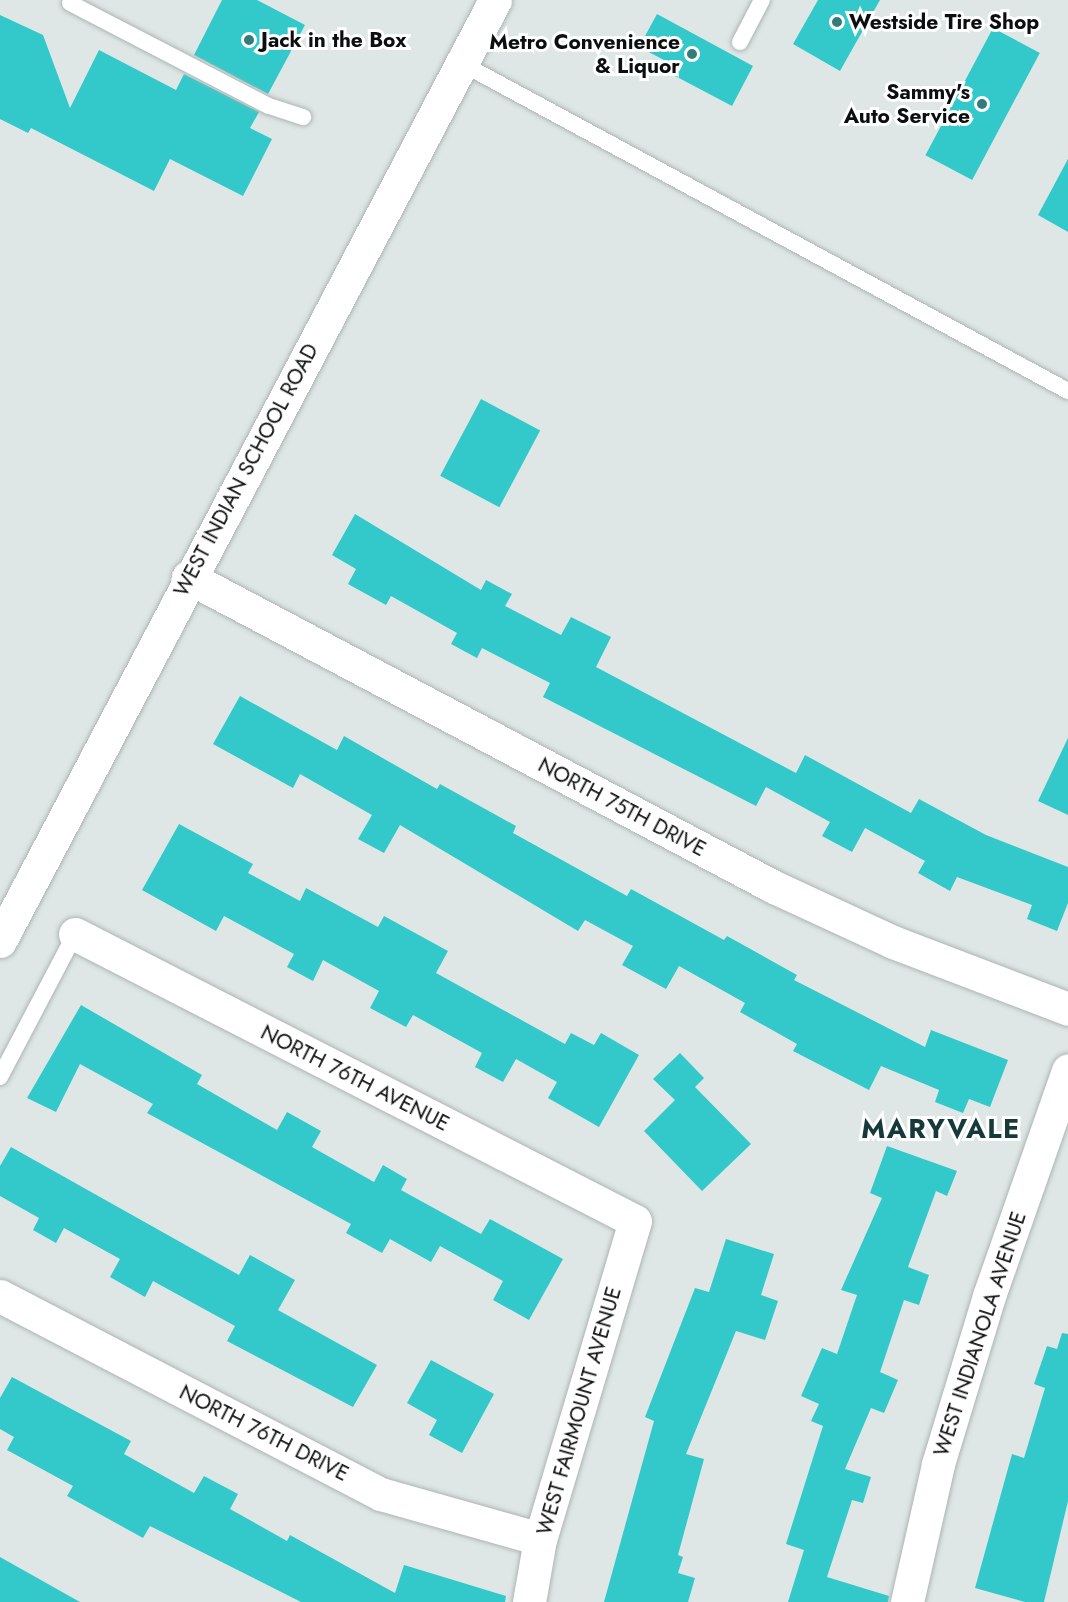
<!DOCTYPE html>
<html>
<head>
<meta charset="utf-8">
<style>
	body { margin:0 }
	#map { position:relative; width:1068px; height:1602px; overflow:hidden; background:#dee6e6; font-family:Jost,sans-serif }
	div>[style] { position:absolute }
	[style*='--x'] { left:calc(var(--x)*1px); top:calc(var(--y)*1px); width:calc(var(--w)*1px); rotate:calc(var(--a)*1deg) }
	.building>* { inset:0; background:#33c9ca; transform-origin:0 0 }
	.roads { filter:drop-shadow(0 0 2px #adb4b4) drop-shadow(0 0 2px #adb4b4) }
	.lane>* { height:16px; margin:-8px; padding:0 8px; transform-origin:8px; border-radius:8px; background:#fff }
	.street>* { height:33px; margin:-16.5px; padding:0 16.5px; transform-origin:16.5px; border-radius:16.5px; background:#fff }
	.secondary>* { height:33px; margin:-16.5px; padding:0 16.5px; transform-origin:16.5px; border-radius:16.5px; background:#fff }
	.dots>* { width:16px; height:16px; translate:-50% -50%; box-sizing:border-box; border:3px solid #fff; border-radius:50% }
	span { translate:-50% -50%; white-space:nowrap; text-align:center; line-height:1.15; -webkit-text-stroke:6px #fff; paint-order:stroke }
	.poi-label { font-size:21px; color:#0c0f0f; font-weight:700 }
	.left { translate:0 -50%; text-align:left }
	.right { translate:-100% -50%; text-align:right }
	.street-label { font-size:21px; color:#0c0f0f }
	.district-label { font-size:27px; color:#163939; font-weight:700; letter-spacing:1.5px }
</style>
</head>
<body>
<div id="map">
	<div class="building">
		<i style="clip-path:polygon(222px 0,257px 0,305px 25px,268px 94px,194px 55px)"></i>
		<i style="clip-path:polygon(818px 0,880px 0,840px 71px,793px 44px)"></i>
		<i style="clip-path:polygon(657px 14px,753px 66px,732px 106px,660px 68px,664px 60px,639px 47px)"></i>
		<i style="clip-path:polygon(0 15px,43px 35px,70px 108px,99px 50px,176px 90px,184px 74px,259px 112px,250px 128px,272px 139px,243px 196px,170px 159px,154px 191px,31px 128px,28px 133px,0 119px)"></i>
		<i style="left:993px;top:28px;width:53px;height:144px;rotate:28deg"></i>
		<i style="clip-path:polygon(1068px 159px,1068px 232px,1038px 215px)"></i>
		<i style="left:481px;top:399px;width:67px;height:87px;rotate:28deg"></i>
		<i style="clip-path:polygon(355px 514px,481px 590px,486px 580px,512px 594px,505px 606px,561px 635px,571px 617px,611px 637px,596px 667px,796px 773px,805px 755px,911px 813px,919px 799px,986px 835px,1068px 867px,1068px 903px,1057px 931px,1027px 919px,1032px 905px,957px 877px,950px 891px,918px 873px,925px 861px,865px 828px,852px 852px,822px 836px,830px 822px,766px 787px,756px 806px,543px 697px,550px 683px,482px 648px,477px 658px,451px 644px,457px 633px,391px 596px,386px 605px,348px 584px,356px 569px,332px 555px)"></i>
		<i style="clip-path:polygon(240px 696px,337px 750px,344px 736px,437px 789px,440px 784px,516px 826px,513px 833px,627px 896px,631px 889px,724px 940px,727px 936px,797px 975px,794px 980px,925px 1047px,931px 1030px,1008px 1060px,990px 1107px,969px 1099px,963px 1113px,935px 1102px,939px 1090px,881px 1066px,869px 1090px,793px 1051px,797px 1044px,740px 1012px,745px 1003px,679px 966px,666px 989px,622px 965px,633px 946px,585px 920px,578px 931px,400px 825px,384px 853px,358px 839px,372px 815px,300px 774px,293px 788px,213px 744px)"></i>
		<i style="clip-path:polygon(1068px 738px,1068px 815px,1038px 801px)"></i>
		<i style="clip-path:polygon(179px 824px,253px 864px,248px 873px,300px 901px,306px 888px,378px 927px,384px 916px,448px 951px,436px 973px,565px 1044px,571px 1033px,594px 1045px,601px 1033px,639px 1055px,599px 1127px,548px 1098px,557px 1082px,516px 1059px,503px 1082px,475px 1067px,482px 1053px,413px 1015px,406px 1027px,370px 1008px,379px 991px,323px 960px,313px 981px,287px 967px,294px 954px,224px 916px,216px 931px,142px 890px)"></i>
		<i style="clip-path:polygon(81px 1005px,202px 1075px,197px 1084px,277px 1130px,287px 1112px,321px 1131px,312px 1147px,374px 1182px,383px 1165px,407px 1179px,401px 1190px,481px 1234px,490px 1219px,563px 1259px,529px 1320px,493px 1300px,503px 1281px,440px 1246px,431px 1262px,390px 1239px,382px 1253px,346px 1233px,351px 1224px,147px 1113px,153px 1104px,80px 1064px,56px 1112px,27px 1098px)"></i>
		<i style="clip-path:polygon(680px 1053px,704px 1078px,695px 1087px,751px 1144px,702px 1191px,644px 1131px,675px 1100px,653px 1079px)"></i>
		<i style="clip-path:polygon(887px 1146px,957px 1171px,947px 1196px,936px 1191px,908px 1267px,929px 1275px,919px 1305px,904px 1300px,880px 1372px,898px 1380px,884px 1413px,871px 1408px,845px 1469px,871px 1477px,863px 1503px,852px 1500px,827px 1577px,889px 1596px,888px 1602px,788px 1602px,804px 1550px,786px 1544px,823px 1426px,811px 1421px,819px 1404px,801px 1396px,822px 1348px,837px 1354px,857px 1295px,841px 1290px,882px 1198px,870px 1193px)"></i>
		<i style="clip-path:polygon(11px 1147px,239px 1275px,250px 1255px,295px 1280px,278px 1310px,377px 1365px,353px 1407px,227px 1341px,235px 1326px,153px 1281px,145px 1297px,110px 1277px,120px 1259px,64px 1228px,56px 1243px,33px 1230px,39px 1218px,0 1196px,0 1166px)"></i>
		<i style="clip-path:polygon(726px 1239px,774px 1254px,761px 1295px,778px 1301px,765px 1340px,736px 1331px,686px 1454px,704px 1459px,678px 1555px,683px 1557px,678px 1573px,695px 1578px,688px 1602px,604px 1602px,654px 1421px,645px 1417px,695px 1288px,709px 1292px)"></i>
		<i style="clip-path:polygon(1062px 1333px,1068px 1334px,1068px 1501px,1044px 1602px,1025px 1602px,975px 1588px,1012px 1454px,1024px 1458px,1045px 1388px,1034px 1384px,1047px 1346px,1057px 1349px)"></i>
		<i style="clip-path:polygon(431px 1360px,494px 1394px,462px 1453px,429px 1435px,437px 1420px,407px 1403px)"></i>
		<i style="clip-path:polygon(12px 1377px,131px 1441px,124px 1454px,194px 1493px,204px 1476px,238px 1494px,230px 1509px,287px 1541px,290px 1535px,395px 1593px,404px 1565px,506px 1596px,505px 1602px,301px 1602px,150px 1526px,143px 1538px,67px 1496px,73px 1486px,7px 1450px,14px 1437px,0 1429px,0 1398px)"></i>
		<i style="clip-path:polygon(0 1557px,80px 1602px,0 1602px)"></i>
	</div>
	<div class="roads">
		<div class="lane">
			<i style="--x:70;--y:3;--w:224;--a:27.4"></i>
			<i style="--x:269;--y:106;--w:36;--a:18"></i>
			<i style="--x:740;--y:42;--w:47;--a:-62.4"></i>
			<i style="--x:461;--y:63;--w:690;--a:28.39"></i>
			<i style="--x:0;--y:1077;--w:161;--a:-62.3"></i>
		</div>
		<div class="street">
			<i style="--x:188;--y:577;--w:663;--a:27.88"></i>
			<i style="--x:774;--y:887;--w:131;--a:24.8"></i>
			<i style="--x:893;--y:942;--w:187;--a:20.9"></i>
			<i style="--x:75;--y:934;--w:629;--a:27.14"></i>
			<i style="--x:635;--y:1221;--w:332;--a:106.6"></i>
			<i style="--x:540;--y:1539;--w:64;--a:99.9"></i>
			<i style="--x:0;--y:1296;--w:429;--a:27.5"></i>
			<i style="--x:381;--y:1494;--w:165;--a:15.8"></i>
			<i style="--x:907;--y:1602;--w:141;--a:-77.3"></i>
			<i style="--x:938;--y:1464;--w:176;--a:-73.1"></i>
			<i style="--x:989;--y:1296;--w:239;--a:-70.7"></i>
		</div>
		<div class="secondary">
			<i style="--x:0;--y:941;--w:1063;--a:-62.25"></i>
		</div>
	</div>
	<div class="dots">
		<i style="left:837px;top:22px;background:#337c7c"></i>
		<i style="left:249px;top:40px;background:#337c7c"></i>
		<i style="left:692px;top:54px;background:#337c7c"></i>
		<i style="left:982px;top:104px;background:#337c7c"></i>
	</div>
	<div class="poi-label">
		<span class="left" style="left:849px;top:22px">Westside Tire Shop</span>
		<span class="left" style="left:261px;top:40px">Jack in the Box</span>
		<span class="right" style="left:680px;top:54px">Metro Convenience<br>&amp; Liquor</span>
		<span class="right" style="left:970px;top:104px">Sammy's<br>Auto Service</span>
	</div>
	<div class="street-label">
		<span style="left:246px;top:470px;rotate:-62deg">WEST INDIAN SCHOOL ROAD</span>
		<span style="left:622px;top:807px;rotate:28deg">NORTH 75TH DRIVE</span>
		<span style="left:355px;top:1078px;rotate:27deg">NORTH 76TH AVENUE</span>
		<span style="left:980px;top:1334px;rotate:-72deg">WEST INDIANOLA AVENUE</span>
		<span style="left:579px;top:1411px;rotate:-74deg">WEST FAIRMOUNT AVENUE</span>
		<span style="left:264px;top:1433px;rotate:27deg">NORTH 76TH DRIVE</span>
	</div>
	<div class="district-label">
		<span style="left:941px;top:1129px">MARYVALE</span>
	</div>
</div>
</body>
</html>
